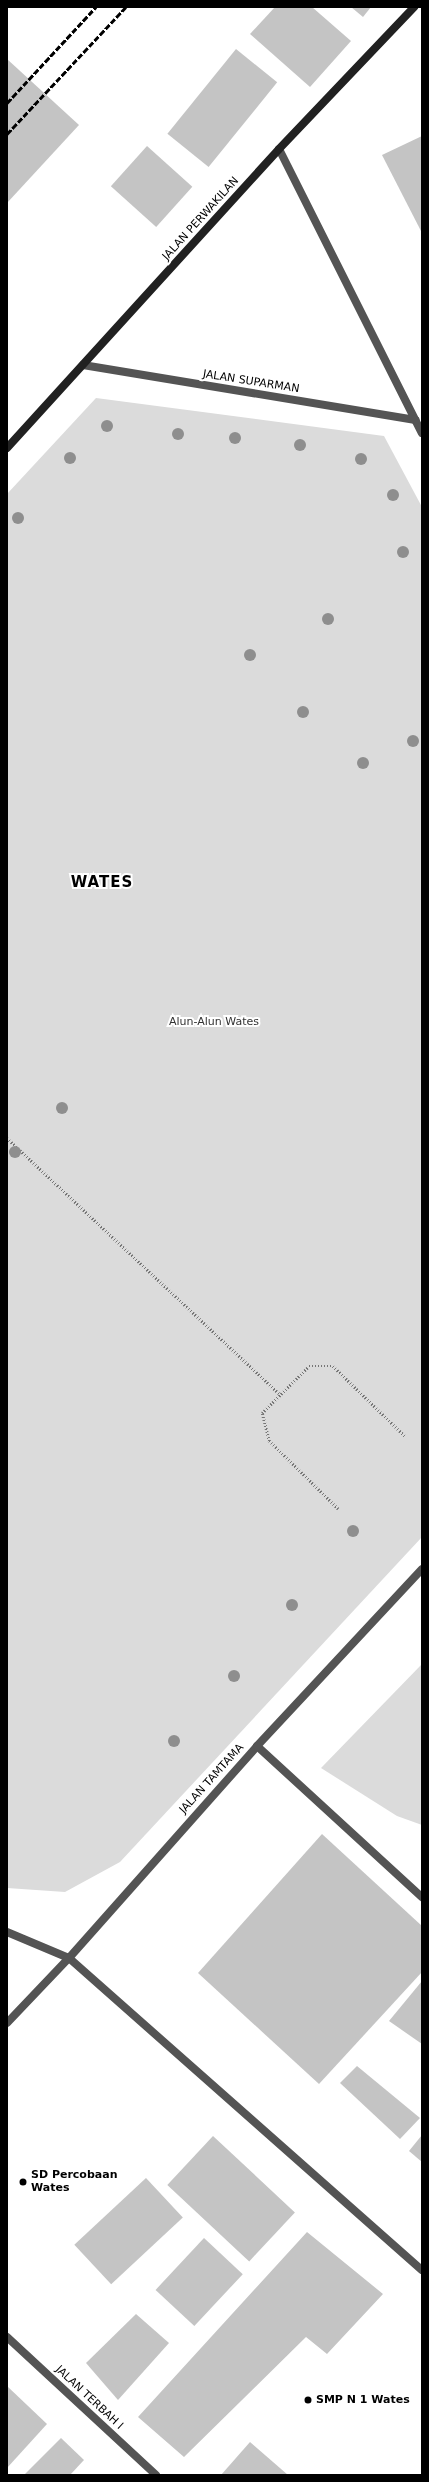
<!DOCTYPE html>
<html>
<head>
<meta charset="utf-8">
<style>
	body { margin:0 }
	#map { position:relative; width:429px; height:2482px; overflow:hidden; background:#fff; font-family:"DejaVu Sans",sans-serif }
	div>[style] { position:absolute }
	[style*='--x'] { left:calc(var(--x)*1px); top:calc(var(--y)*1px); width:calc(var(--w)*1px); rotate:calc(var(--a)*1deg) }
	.green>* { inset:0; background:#dbdbdb }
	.building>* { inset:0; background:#c4c4c4; transform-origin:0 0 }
	.path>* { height:2.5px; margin-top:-1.25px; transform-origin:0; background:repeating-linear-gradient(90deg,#767676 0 1px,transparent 0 3px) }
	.minor>* { height:8px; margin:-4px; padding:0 4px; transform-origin:4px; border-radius:4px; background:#545454 }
	.tertiary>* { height:8px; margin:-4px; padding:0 4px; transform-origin:4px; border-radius:4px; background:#545454 }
	.secondary>* { height:8px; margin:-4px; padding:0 4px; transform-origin:4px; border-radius:4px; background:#212121 }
	.rail>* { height:3px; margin-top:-1.5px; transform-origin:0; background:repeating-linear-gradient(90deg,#000 0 6px,transparent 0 8px) }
	.trees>* { width:12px; height:12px; margin:-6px; border-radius:50%; background:#8e8e8e }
	.dots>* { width:11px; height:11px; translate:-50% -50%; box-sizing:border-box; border:2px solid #fff; border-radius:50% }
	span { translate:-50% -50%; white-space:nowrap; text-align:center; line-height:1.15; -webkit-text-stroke:4px #fff; paint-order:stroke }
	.street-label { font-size:11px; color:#000 }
	.park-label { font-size:11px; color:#323232 }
	.poi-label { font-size:11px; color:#000; font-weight:700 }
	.left { translate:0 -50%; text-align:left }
	.district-label { font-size:15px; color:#000; font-weight:700; letter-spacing:1px }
	.frame { position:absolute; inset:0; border:8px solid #000; pointer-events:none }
</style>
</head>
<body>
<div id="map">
	<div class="green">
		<i style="clip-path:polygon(96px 398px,384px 436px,422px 507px,422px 1537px,120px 1862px,65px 1892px,7px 1888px,7px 494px)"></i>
		<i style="clip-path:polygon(422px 1664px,422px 1825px,397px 1816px,321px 1768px)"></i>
	</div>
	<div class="building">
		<i style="clip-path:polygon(275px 7px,312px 7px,351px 41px,310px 87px,250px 34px)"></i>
		<i style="clip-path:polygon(351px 7px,371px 7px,363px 17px)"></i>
		<i style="left:236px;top:49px;width:53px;height:109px;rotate:39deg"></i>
		<i style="clip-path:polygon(7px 59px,79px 125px,7px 203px)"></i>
		<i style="clip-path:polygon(422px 136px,422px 233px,382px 155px)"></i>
		<i style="left:147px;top:146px;width:61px;height:54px;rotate:42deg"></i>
		<i style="clip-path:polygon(322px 1834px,422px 1926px,422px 1972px,319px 2084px,198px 1973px)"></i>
		<i style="clip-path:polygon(422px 1981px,422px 2044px,389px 2021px)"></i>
		<i style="clip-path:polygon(357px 2066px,420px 2118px,400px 2139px,340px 2083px)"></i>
		<i style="clip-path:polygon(422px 2135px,422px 2162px,409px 2151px)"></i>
		<i style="left:213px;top:2136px;width:112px;height:67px;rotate:43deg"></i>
		<i style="left:146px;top:2178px;width:54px;height:98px;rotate:47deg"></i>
		<i style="clip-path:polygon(307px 2232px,383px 2294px,327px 2354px,306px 2337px,184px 2457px,138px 2417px)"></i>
		<i style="left:204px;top:2238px;width:53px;height:71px;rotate:43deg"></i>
		<i style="clip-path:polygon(136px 2314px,169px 2343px,118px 2400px,86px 2363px)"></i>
		<i style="clip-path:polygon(7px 2386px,47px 2424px,7px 2468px)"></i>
		<i style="clip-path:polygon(61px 2438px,84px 2460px,70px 2475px,24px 2475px)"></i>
		<i style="clip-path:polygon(250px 2442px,288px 2475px,221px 2475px)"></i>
	</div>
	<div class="path">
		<i style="--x:7;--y:1138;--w:374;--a:43.2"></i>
		<i style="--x:338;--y:1509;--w:97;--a:-135.4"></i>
		<i style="--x:269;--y:1441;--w:29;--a:-104"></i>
		<i style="--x:262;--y:1413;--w:66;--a:-45"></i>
		<i style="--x:309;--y:1366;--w:24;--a:0"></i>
		<i style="--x:333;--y:1366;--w:100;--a:44.2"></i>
	</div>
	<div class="minor">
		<i style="--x:257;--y:1746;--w:224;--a:42.5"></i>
		<i style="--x:69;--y:1958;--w:471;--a:41.5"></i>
		<i style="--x:7;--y:2337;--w:203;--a:42.8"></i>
	</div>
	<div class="tertiary">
		<i style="--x:279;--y:149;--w:318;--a:63.3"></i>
		<i style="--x:83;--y:365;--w:337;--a:9.4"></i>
		<i style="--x:7;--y:1932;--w:67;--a:22.8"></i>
		<i style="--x:69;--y:1958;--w:283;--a:-48.4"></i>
		<i style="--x:257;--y:1746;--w:242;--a:-47"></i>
		<i style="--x:7;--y:2023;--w:90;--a:-46.4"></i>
	</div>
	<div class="secondary">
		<i style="--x:7;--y:448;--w:404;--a:-47.7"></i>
		<i style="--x:279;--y:149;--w:196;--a:-46.4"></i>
	</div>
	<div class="rail">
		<i style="--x:7;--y:103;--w:131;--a:-47.2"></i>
		<i style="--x:7;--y:134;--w:174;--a:-46.9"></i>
	</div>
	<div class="trees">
		<i style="left:107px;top:426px"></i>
		<i style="left:178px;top:434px"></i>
		<i style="left:235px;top:438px"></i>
		<i style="left:300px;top:445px"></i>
		<i style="left:70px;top:458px"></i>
		<i style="left:361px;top:459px"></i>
		<i style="left:393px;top:495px"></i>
		<i style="left:18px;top:518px"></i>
		<i style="left:403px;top:552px"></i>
		<i style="left:328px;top:619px"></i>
		<i style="left:250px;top:655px"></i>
		<i style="left:303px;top:712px"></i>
		<i style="left:413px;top:741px"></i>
		<i style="left:363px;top:763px"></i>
		<i style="left:62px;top:1108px"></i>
		<i style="left:15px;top:1152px"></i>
		<i style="left:353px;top:1531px"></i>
		<i style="left:292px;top:1605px"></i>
		<i style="left:234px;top:1676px"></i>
		<i style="left:174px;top:1741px"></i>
	</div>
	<div class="dots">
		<i style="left:23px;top:2182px;background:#000"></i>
		<i style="left:308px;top:2400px;background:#000"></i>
	</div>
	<div class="street-label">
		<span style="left:201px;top:219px;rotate:-48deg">JALAN PERWAKILAN</span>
		<span style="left:251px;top:382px;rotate:9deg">JALAN SUPARMAN</span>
		<span style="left:212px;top:1779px;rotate:-48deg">JALAN TAMTAMA</span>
		<span style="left:89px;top:2398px;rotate:43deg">JALAN TERBAH I</span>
	</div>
	<div class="park-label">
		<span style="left:214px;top:1022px">Alun-Alun Wates</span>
	</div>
	<div class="poi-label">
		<span class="left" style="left:31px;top:2182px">SD Percobaan<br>Wates</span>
		<span class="left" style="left:316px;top:2400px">SMP N 1 Wates</span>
	</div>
	<div class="district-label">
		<span style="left:102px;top:883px">WATES</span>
	</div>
	<div class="frame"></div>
</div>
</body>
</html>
